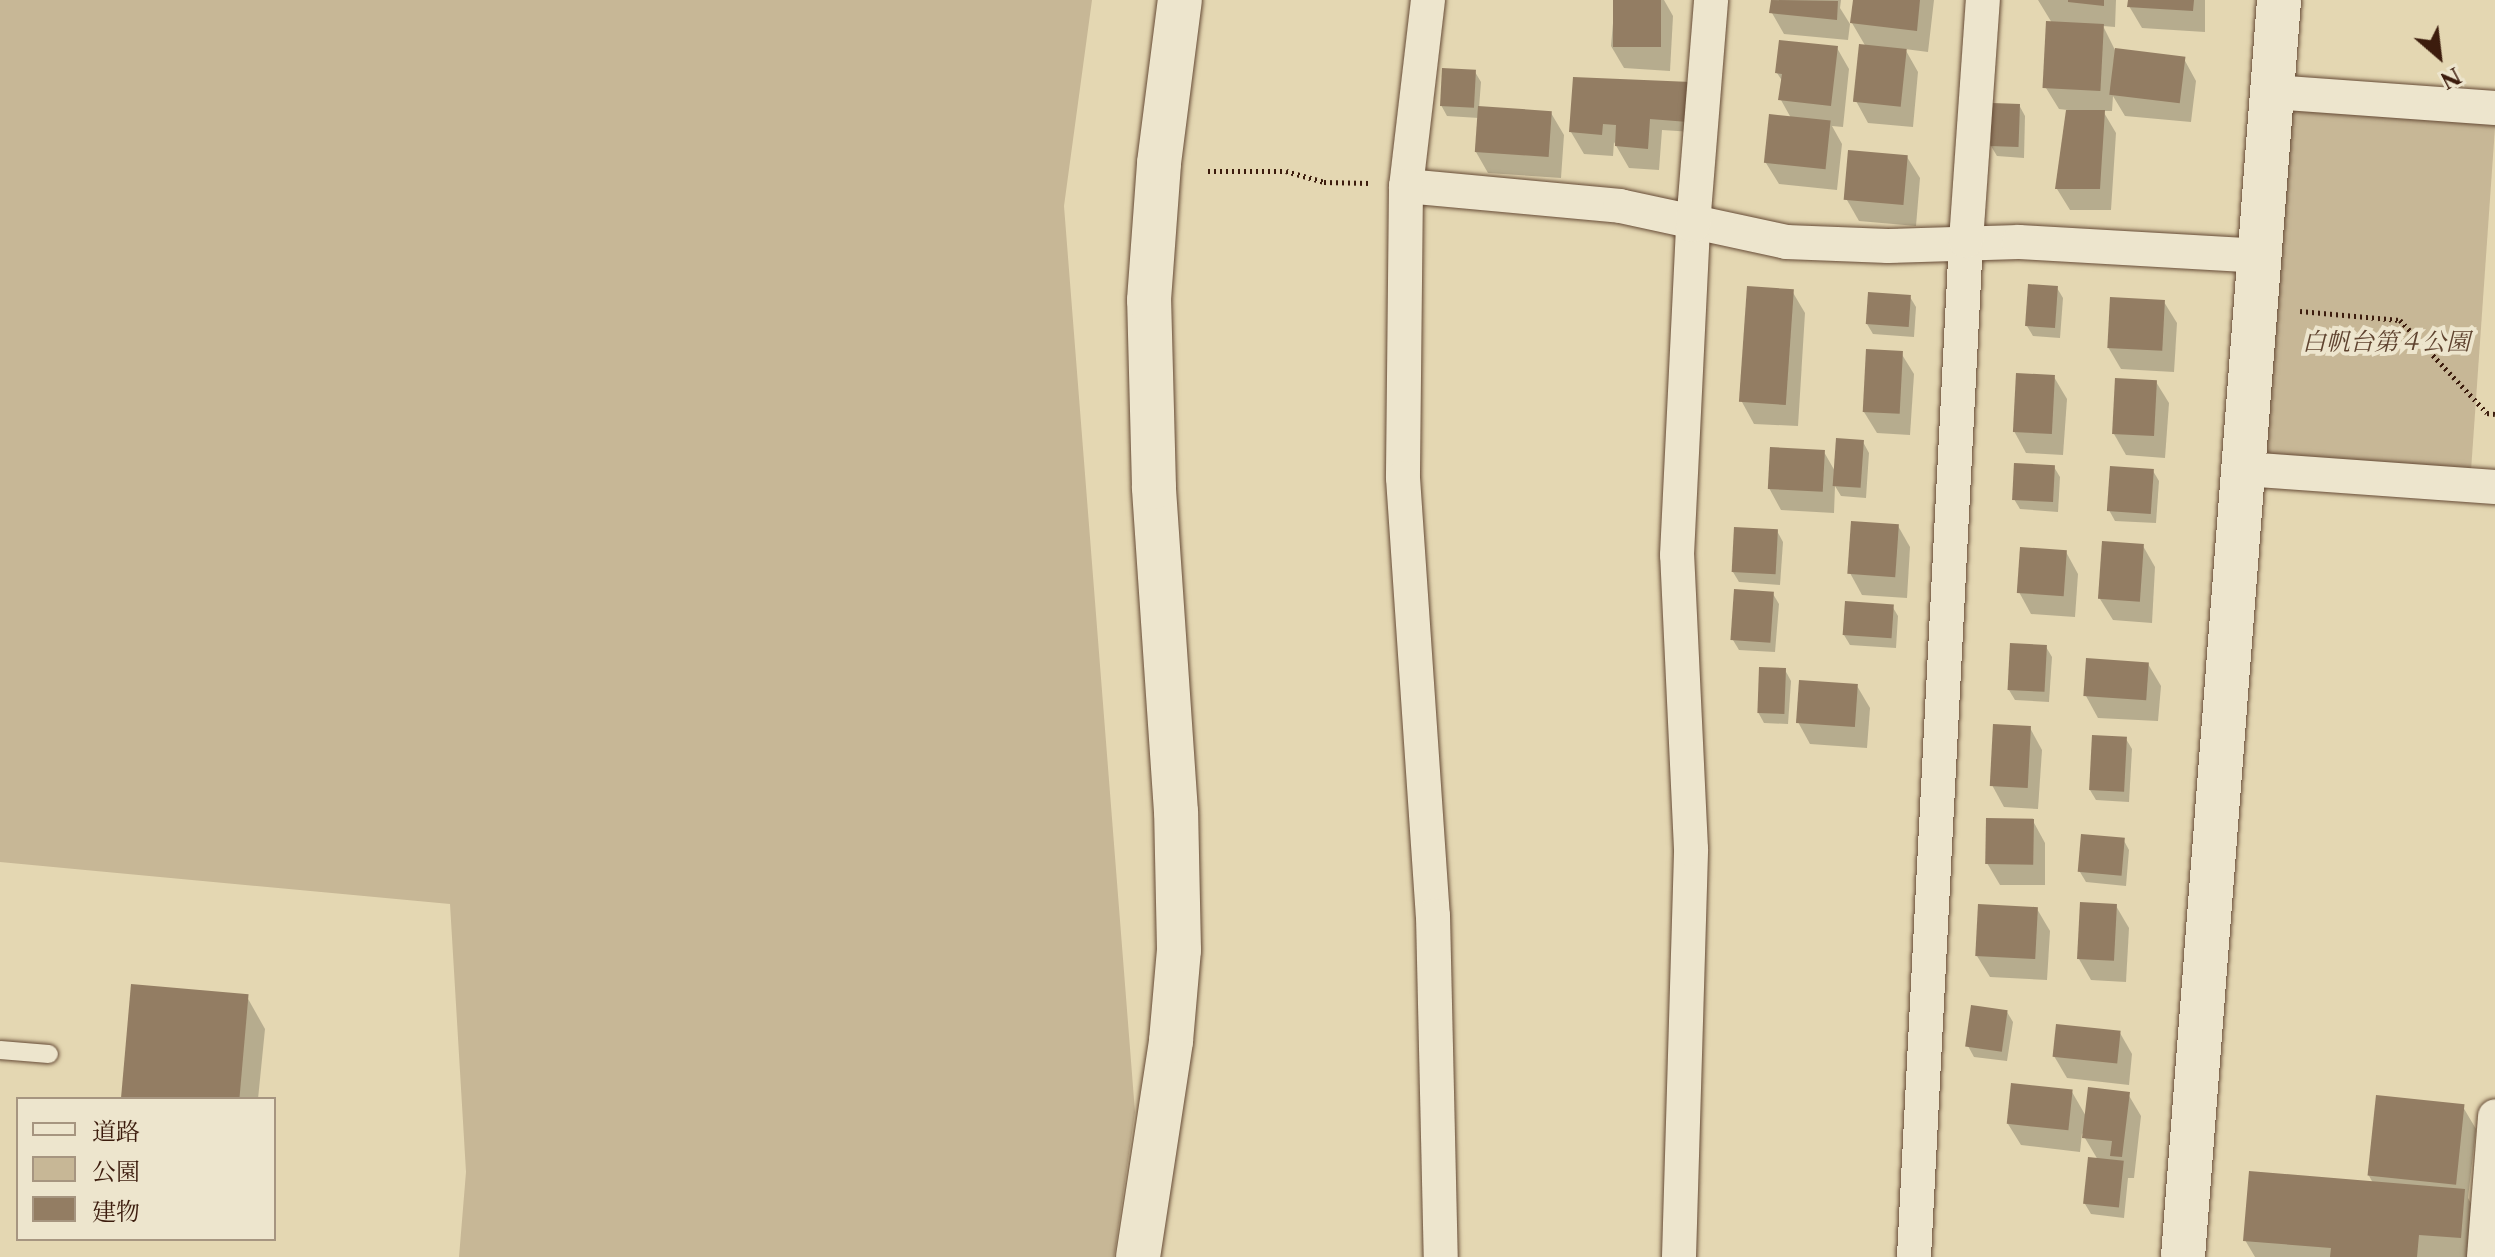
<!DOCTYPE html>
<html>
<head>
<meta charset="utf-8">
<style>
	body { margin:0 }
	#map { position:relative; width:2495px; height:1257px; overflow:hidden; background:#e4d7b2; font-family:"Libre Caslon Text","Noto Serif JP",serif }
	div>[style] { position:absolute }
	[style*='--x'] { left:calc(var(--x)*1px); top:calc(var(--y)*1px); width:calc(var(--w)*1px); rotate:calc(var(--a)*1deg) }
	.green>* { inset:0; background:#c7b796; transform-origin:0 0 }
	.shadow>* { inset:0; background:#0003 }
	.building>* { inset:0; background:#937d63; transform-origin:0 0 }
	.path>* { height:5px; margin-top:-2.5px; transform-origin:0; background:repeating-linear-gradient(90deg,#3c1c0d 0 2px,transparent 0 6px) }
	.roads { filter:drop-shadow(0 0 2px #664b36) drop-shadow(0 0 2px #664b36) }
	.lane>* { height:18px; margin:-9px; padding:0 9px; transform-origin:9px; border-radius:9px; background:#ede5cd }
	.street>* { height:34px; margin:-17px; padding:0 17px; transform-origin:17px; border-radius:17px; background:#ede5cd }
	.secondary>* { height:44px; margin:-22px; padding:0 22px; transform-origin:22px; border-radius:22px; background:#ede5cd }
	span { translate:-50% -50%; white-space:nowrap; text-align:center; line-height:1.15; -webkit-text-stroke:8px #ede5cd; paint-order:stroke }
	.park-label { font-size:24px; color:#5f432f; font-style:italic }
	.legend { position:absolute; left:16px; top:1097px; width:260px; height:144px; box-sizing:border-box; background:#ede5cd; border:2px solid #a69580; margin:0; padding:10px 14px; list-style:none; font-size:24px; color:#3c1c0d }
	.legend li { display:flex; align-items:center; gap:16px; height:40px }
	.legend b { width:40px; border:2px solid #a69580 }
	.north { position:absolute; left:2399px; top:16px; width:80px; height:80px; -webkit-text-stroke:6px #ede5cd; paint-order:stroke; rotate:152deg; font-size:22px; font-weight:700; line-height:32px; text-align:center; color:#3c1c0d }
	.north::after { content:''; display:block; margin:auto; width:28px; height:36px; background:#3c1c0d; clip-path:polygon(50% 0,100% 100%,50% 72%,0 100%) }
</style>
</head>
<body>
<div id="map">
	<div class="green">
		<i style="clip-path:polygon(0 0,1092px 0,1064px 206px,1135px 1112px,1114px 1257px,459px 1257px,466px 1172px,450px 904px,0 862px)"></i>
		<i style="left:2289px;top:106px;width:207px;height:350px;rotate:4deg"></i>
	</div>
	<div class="shadow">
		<i style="clip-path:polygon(1615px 0,1664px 0,1673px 16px,1670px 71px,1624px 68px,1611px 46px)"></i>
		<i style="clip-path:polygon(1773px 0,1841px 0,1840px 8px,1850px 24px,1848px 40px,1784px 34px,1772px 13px)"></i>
		<i style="clip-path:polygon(1855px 0,1934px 0,1928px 52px,1905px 49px,1918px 72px,1913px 127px,1868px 123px,1856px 101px,1866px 47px,1852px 23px)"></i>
		<i style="clip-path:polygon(2038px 0,2116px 0,2115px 27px,2103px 26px,2115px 50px,2184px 59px,2196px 81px,2191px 122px,2125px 116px,2113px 96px,2112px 111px,2103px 111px,2116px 133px,2111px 210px,2070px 210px,2057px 189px,2068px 110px,2059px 109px,2046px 88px,2052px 23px)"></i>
		<i style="clip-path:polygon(2130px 0,2205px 0,2205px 32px,2142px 28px,2129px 6px)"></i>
		<i style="clip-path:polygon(1837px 48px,1849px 69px,1843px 127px,1832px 126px,1842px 144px,1837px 190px,1779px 184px,1766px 163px,1791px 118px,1781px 100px,1783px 82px,1777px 73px)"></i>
		<i style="clip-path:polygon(1475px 72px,1481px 82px,1479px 108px,1551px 113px,1564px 135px,1561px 178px,1488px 173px,1476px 152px,1479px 118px,1447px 116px,1441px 105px)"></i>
		<i style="clip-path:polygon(1655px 89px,1693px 132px,1662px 130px,1659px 170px,1629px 168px,1614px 142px,1613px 156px,1584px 154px,1571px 132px)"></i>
		<i style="clip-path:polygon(2019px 105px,2025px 116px,2024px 158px,1997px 156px,1991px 146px)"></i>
		<i style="clip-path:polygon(1907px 157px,1920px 178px,1916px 226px,1859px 221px,1847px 200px)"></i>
		<i style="clip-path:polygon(2057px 288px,2063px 298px,2060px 338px,2033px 336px,2027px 326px)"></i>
		<i style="clip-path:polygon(1792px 291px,1805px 313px,1798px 426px,1754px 424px,1742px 402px)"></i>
		<i style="clip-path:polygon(1910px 297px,1916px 307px,1914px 337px,1873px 334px,1867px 324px)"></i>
		<i style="clip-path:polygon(2164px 302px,2177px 323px,2174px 372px,2121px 369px,2108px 347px)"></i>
		<i style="clip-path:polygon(1901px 353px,1914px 374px,1910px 435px,1877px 433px,1864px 412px)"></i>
		<i style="clip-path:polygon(2054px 377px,2067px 399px,2063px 455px,2026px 453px,2014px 431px)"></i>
		<i style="clip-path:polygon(2156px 382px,2169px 403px,2165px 458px,2126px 455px,2114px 434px)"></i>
		<i style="clip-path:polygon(1863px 442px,1869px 453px,1866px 498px,1841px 496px,1835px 486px,1834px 513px,1781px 510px,1769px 488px,1824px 452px,1836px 473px)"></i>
		<i style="clip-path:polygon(2054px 467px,2060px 477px,2058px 512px,2020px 509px,2014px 499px)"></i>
		<i style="clip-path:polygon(2153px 471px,2159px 481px,2156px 523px,2115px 521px,2109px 510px)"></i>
		<i style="clip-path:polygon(1898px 526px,1910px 547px,1907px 598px,1862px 595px,1850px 573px)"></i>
		<i style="clip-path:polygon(1777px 531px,1783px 542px,1780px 585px,1739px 582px,1733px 572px)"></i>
		<i style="clip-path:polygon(2143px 546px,2155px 567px,2152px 623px,2113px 620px,2100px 599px)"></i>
		<i style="clip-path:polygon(2066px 552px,2078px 574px,2075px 617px,2031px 614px,2019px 592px)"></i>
		<i style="clip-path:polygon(1773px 594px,1779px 604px,1775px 652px,1739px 650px,1733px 640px)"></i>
		<i style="clip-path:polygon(1892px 606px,1898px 616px,1896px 648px,1850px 645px,1844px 635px)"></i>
		<i style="clip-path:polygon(2046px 647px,2052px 657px,2049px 702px,2015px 700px,2009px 690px)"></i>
		<i style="clip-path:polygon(2148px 664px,2161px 686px,2158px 721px,2098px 718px,2086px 696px)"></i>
		<i style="clip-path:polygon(1785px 670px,1791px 681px,1788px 724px,1764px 723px,1758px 712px)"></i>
		<i style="clip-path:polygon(1857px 686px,1870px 708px,1867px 748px,1810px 744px,1798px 722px)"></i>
		<i style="clip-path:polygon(2030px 728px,2042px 750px,2038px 809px,2004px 807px,1992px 785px)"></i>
		<i style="clip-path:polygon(2126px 739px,2132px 749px,2129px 802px,2096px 800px,2090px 790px)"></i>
		<i style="clip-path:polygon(2033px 821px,2045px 843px,2045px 885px,2000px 885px,1987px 863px)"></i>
		<i style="clip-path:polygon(2123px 839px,2129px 850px,2126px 886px,2086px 882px,2080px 872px)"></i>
		<i style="clip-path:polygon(2116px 906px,2129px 928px,2126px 982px,2091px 980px,2079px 959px)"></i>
		<i style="clip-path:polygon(2037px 909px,2050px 931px,2047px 980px,1990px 977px,1977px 956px)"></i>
		<i style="clip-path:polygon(247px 997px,265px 1029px,258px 1099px,122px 1099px)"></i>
		<i style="clip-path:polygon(2007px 1012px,2013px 1022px,2007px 1061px,1974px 1057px,1968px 1046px)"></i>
		<i style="clip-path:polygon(2120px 1033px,2132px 1054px,2129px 1085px,2067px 1078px,2054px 1056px)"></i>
		<i style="clip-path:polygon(2072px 1092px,2087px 1118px,2128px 1094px,2141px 1116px,2134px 1178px,2128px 1178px,2124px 1218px,2091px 1214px,2085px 1204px,2098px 1160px,2082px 1133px,2080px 1152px,2021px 1145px,2008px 1124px)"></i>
		<i style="clip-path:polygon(2463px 1107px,2476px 1129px,2468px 1198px,2482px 1223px,2479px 1257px,2255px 1257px,2245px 1240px,2373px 1183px,2368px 1174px)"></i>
	</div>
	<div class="building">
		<i style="left:1613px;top:0;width:48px;height:47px"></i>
		<i style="clip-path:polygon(1771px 0,1838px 1px,1837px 20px,1769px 13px)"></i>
		<i style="clip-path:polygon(1853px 0,1920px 0,1917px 31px,1850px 23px)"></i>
		<i style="clip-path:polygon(2068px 0,2104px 0,2104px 6px,2068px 2px)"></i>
		<i style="clip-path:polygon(2128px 0,2194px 0,2193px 11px,2127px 7px)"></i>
		<i style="left:2046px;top:21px;width:58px;height:67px;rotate:3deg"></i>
		<i style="clip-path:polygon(1779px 40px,1838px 46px,1831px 106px,1778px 100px,1782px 74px,1775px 73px)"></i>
		<i style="left:1859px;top:44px;width:48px;height:58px;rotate:6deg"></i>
		<i style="left:2115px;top:48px;width:71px;height:47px;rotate:7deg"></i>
		<i style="left:1442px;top:68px;width:34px;height:38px;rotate:3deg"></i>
		<i style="clip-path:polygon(1573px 77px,1691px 82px,1688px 122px,1650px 119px,1648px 149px,1615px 146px,1616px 125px,1603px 124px,1602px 135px,1569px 132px)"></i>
		<i style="left:1992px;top:103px;width:28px;height:43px;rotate:2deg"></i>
		<i style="left:1478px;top:106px;width:74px;height:46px;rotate:4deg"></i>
		<i style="clip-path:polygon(2066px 110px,2105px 110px,2100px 189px,2055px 189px)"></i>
		<i style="left:1769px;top:114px;width:62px;height:49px;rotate:6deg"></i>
		<i style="left:1848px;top:150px;width:60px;height:50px;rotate:5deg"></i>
		<i style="left:2028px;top:284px;width:30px;height:42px;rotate:4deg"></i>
		<i style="left:1747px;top:286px;width:47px;height:116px;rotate:4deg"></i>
		<i style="left:1868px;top:292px;width:43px;height:32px;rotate:4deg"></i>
		<i style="left:2110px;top:297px;width:55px;height:51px;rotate:3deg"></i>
		<i style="left:1866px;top:349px;width:37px;height:63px;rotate:3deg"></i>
		<i style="left:2016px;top:373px;width:39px;height:59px;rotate:3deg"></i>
		<i style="left:2115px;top:378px;width:42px;height:56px;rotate:3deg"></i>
		<i style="left:1836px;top:438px;width:28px;height:48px;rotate:4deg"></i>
		<i style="left:1770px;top:447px;width:55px;height:42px;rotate:3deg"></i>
		<i style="left:2014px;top:463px;width:41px;height:37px;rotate:3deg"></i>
		<i style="left:2110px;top:466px;width:44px;height:45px;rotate:4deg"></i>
		<i style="left:1851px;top:521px;width:48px;height:53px;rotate:4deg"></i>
		<i style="left:1734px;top:527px;width:44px;height:45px;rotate:3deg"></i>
		<i style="left:2102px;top:541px;width:42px;height:58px;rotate:4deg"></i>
		<i style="left:2020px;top:547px;width:47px;height:46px;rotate:4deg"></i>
		<i style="left:1734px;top:589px;width:40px;height:51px;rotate:4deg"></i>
		<i style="left:1845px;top:601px;width:49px;height:34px;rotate:4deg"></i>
		<i style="left:2010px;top:643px;width:37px;height:47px;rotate:3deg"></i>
		<i style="left:2086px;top:658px;width:63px;height:38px;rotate:4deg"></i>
		<i style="left:1759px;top:667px;width:27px;height:46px;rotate:2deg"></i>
		<i style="left:1799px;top:680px;width:59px;height:43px;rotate:4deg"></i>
		<i style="left:1993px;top:724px;width:38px;height:62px;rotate:3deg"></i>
		<i style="left:2092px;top:735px;width:35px;height:55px;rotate:3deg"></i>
		<i style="left:1986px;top:818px;width:48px;height:46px;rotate:1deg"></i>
		<i style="left:2081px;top:834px;width:44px;height:38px;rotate:5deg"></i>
		<i style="left:2080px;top:902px;width:37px;height:57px;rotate:3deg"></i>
		<i style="left:1978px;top:904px;width:60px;height:52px;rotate:3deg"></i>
		<i style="left:131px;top:984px;width:118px;height:116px;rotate:5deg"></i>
		<i style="left:1971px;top:1005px;width:37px;height:42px;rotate:8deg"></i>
		<i style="left:2056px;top:1024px;width:65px;height:33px;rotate:6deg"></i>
		<i style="left:2011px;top:1083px;width:62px;height:41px;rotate:6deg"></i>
		<i style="clip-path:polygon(2088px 1087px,2130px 1092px,2122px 1157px,2110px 1156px,2112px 1141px,2082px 1138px)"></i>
		<i style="left:2376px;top:1095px;width:89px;height:81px;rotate:6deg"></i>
		<i style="left:2088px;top:1157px;width:36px;height:47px;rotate:6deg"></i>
		<i style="clip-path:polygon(2249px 1171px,2465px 1189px,2461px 1238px,2419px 1235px,2417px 1257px,2330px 1257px,2331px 1248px,2243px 1241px)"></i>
	</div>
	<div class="path">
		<i style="--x:1208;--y:171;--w:78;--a:0"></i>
		<i style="--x:1286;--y:171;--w:40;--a:16"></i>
		<i style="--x:1324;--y:182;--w:45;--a:1.3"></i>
		<i style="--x:2300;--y:311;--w:100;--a:5.1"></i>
		<i style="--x:2400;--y:320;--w:127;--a:46.9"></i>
		<i style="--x:2487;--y:413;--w:8;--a:7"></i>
	</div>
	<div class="roads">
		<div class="lane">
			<i style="--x:0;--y:1050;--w:49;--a:4.7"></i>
		</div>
		<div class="street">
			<i style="--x:1428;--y:0;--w:187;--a:96.7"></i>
			<i style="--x:1406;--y:186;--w:215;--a:5.3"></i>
			<i style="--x:1620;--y:206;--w:170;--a:12.2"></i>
			<i style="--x:1786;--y:242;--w:102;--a:2.2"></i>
			<i style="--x:1888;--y:246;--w:131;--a:-1.7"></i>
			<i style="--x:2019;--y:242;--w:240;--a:3.3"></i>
			<i style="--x:2272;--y:92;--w:224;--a:4.1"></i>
			<i style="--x:1406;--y:186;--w:292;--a:90.6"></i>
			<i style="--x:1403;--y:478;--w:439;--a:86.1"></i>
			<i style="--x:1433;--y:916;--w:341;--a:88.7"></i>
			<i style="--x:2244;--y:469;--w:252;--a:4.1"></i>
			<i style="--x:1679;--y:1257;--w:408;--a:-88.3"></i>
			<i style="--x:1691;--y:849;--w:294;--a:-92.7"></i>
			<i style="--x:1677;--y:555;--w:330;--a:-87.2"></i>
			<i style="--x:1693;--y:225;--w:226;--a:-85.4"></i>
			<i style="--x:1914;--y:1257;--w:1017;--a:-87.07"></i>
			<i style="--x:1966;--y:241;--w:242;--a:-86"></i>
			<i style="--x:2484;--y:1257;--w:141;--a:-85.5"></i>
		</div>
		<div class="secondary">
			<i style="--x:1138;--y:1257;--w:219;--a:-81.3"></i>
			<i style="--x:1171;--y:1041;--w:91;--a:-85"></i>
			<i style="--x:1179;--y:950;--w:138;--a:-91.2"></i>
			<i style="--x:1176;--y:812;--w:326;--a:-93.9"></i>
			<i style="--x:1154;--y:487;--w:187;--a:-91.5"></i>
			<i style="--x:1149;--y:300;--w:137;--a:-85.8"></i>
			<i style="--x:1159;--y:163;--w:164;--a:-82.7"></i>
			<i style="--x:2183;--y:1257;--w:1261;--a:-85.63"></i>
		</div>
	</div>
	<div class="park-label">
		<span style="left:2386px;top:342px">白帆台第４公園</span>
	</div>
	<ul class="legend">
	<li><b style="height:10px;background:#ede5cd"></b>道路</li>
	<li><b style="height:22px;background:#c7b796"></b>公園</li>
	<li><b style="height:22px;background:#937d63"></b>建物</li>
	</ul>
	<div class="north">N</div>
</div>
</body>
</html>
